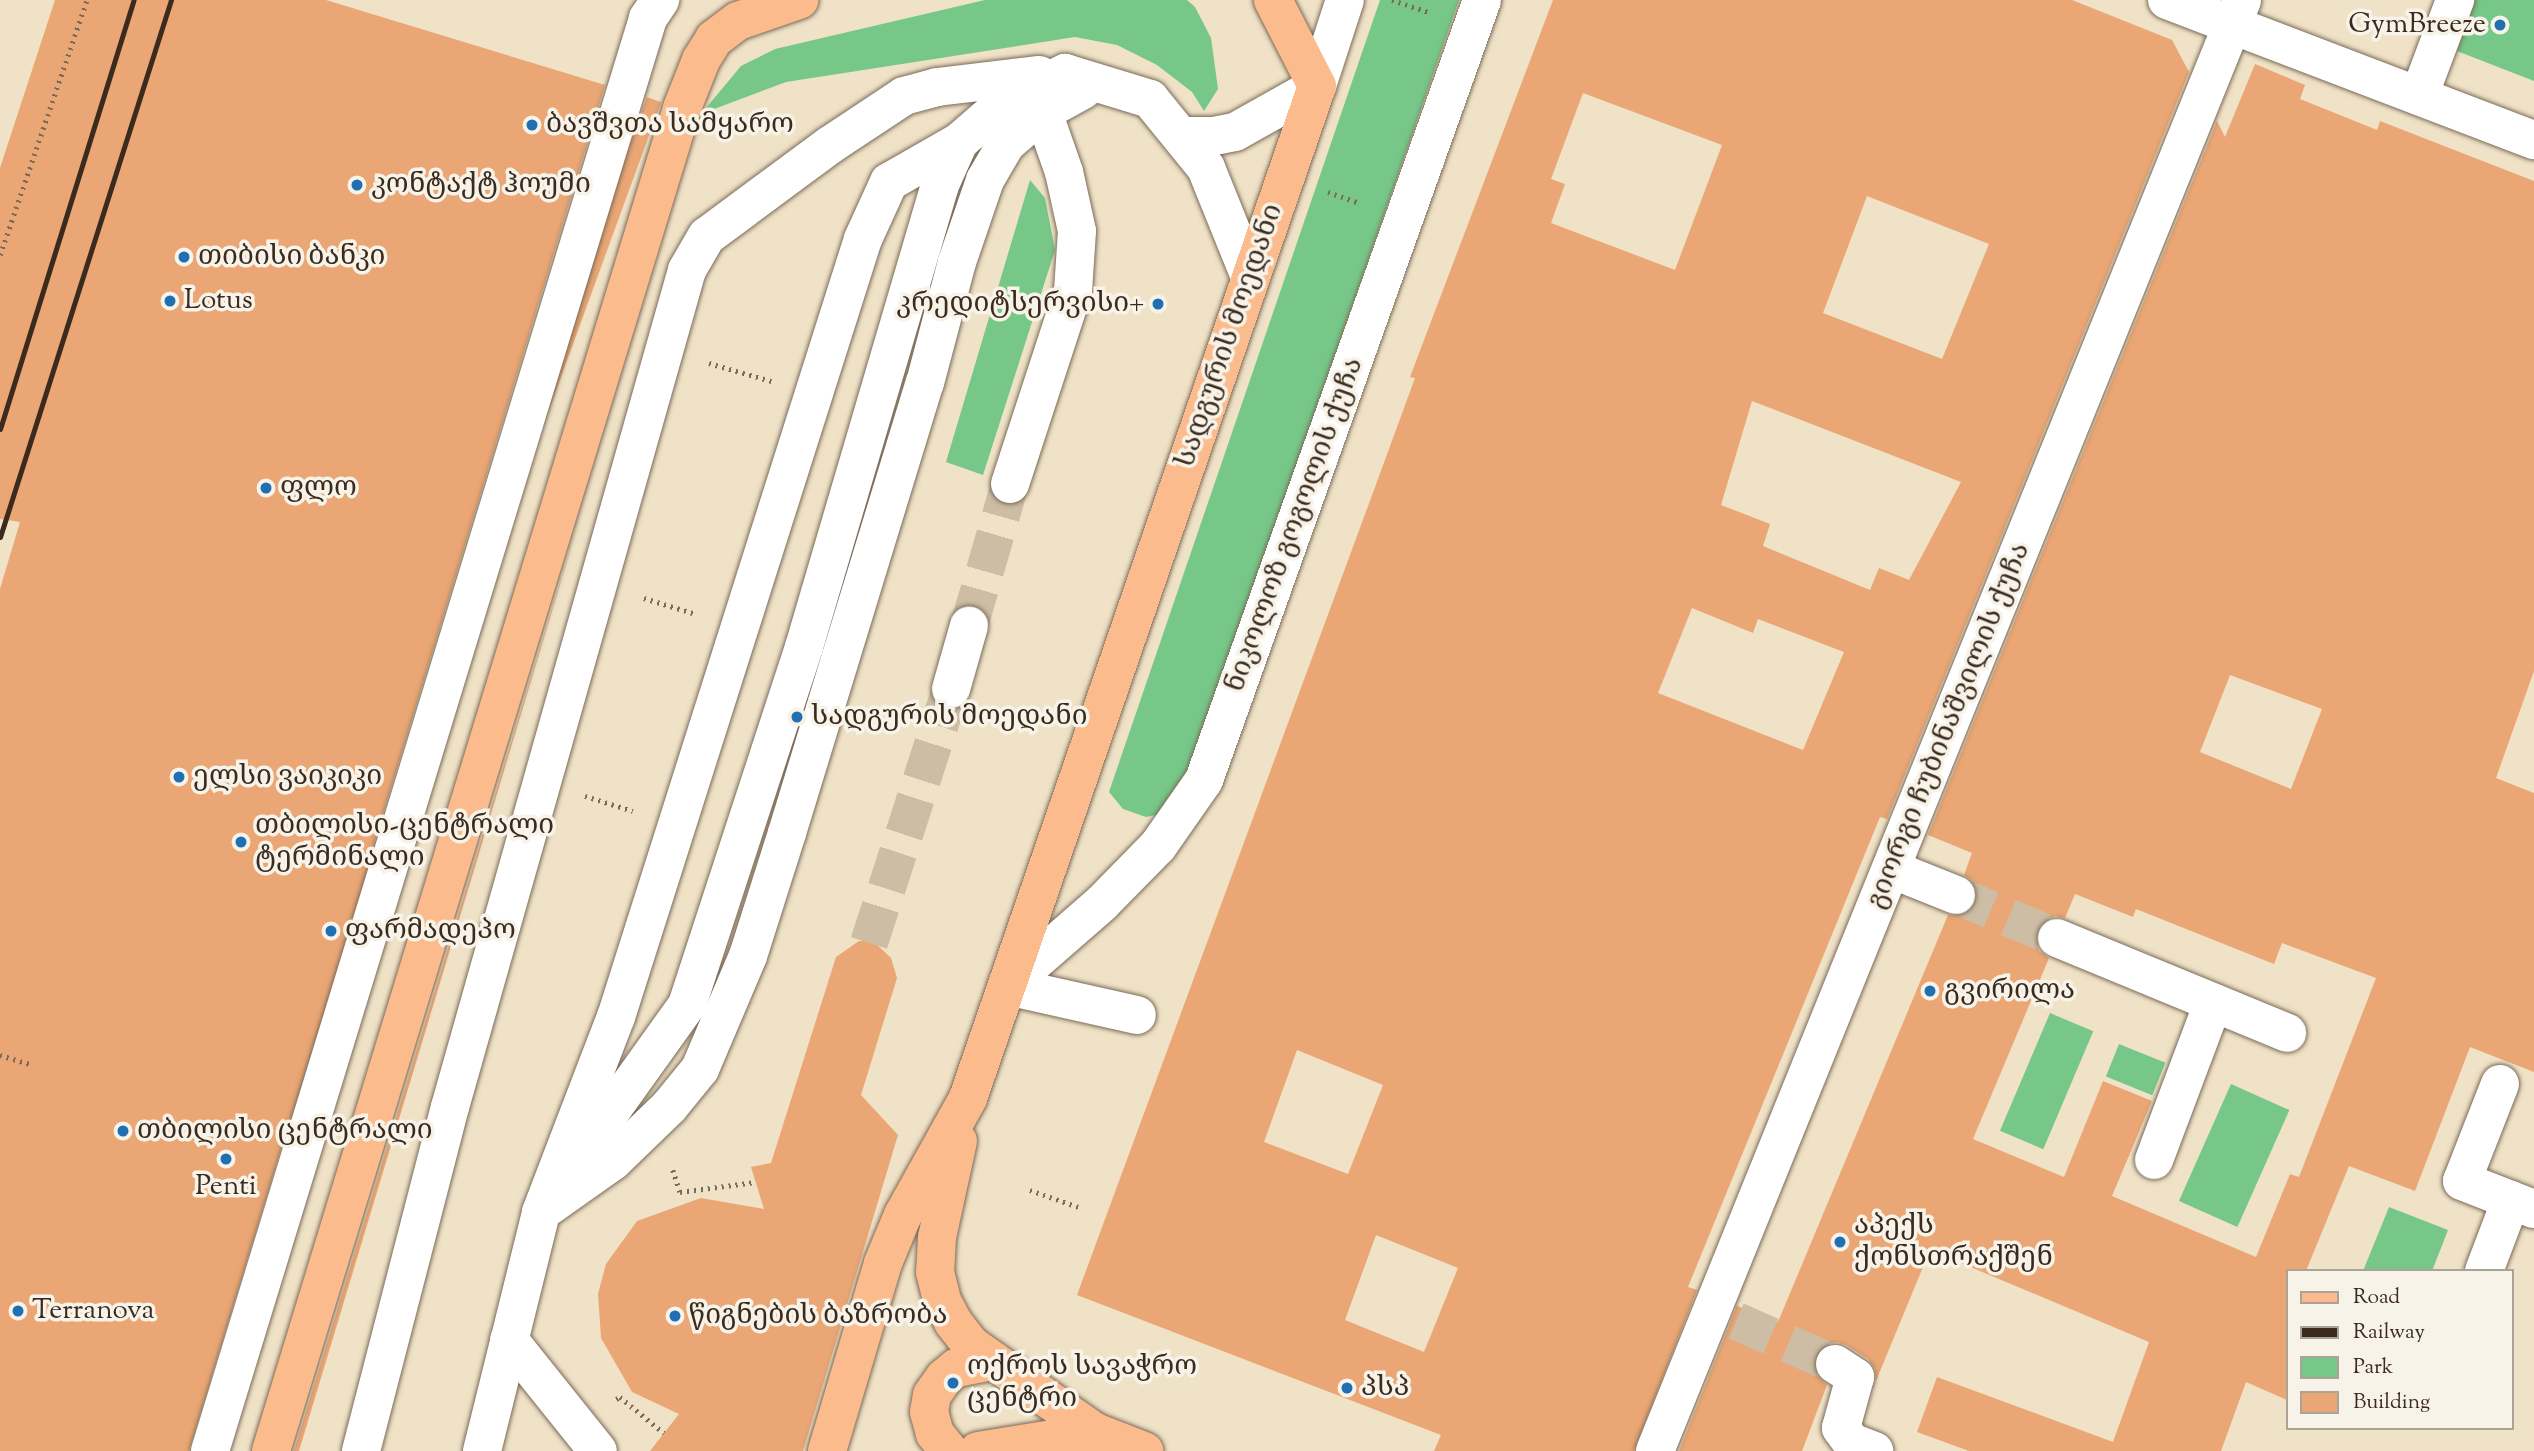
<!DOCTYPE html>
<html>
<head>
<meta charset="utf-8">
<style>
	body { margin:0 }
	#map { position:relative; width:2534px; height:1451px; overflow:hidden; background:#f0e2c6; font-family:"Sorts Mill Goudy","Noto Serif Georgian",serif }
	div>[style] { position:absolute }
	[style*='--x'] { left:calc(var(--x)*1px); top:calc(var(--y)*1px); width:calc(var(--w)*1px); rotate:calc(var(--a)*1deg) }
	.green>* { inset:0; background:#76c788; transform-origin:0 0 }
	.building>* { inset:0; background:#eaa674; transform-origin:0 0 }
	.minor-tunnel>* { height:38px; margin-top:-19px; transform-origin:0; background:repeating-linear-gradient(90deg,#ccbda4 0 38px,transparent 0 57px) }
	.path>* { height:4.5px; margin-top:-2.25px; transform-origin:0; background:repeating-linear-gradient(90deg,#7a6a59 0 2px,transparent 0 7px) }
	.roads { filter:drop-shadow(0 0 2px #7a6a59) drop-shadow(0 0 2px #7a6a59) }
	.minor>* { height:38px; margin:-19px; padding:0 19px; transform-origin:19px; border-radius:19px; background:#fff }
	.major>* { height:38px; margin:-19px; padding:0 19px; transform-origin:19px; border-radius:19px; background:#fbbb8c }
	.rail>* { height:5px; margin:-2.5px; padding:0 2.5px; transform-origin:2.5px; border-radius:2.5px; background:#3b2a1e }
	.dots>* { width:19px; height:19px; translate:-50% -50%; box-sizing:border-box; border:4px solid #f7f3e8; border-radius:50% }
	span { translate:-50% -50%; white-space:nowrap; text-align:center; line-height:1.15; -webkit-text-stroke:7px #f7f3e8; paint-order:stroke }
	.poi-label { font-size:28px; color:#3b2a1e }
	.right { translate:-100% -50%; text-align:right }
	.left { translate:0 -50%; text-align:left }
	.street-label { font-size:28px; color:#3b2a1e }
	.legend { position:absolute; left:2286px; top:1269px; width:228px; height:161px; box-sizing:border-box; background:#f7f3e8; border:2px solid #aca397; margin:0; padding:9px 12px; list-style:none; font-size:21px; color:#3b2a1e }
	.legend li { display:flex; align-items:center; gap:14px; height:35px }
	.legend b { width:35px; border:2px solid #aca397 }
</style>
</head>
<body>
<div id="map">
	<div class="green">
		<i style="clip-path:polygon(985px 0,1187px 0,1195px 7px,1211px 38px,1218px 89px,1204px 111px,1192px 92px,1157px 65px,1117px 45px,1075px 37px,786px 82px,701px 114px,741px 66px,775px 49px)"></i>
		<i style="clip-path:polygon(1380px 0,1459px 0,1176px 811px,1146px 817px,1123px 809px,1109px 792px)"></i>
		<i style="clip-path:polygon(2475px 0,2534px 0,2534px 81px,2457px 51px)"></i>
		<i style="clip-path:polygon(1030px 180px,1045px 198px,1055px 250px,983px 475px,946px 462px)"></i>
		<i style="left:2050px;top:1013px;width:47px;height:128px;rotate:23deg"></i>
		<i style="left:2119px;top:1044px;width:50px;height:35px;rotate:22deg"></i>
		<i style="left:2231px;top:1084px;width:64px;height:128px;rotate:24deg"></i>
		<i style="clip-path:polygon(2389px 1207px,2448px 1230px,2432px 1271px,2363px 1271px)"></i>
	</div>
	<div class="building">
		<i style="clip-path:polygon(55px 0,326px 0,605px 85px,189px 1451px,0 1451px,0 589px,20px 522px,0 519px,0 168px)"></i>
		<i style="clip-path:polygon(evenodd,1553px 0,2072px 0,2172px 40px,2189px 72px,1887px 819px,1880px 817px,1688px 1287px,1697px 1290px,1634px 1451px,1434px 1451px,1441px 1435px,1077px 1295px,1371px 498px,1415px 378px,1410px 377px,1553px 0,1583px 93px,1722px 145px,1675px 270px,1551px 223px,1565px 184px,1551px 179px,1583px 93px,1553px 0,1867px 196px,1989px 244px,1942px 359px,1823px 313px,1867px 196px,1553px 0,1752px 401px,1961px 482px,1909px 580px,1879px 568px,1870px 590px,1763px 546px,1770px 524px,1721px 505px,1752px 401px,1553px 0,1692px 608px,1753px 633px,1758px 619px,1844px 652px,1803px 750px,1658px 693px,1692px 608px,1553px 0,1297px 1050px,1383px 1085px,1348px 1174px,1264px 1142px,1297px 1050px,1553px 0,1376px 1235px,1458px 1268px,1424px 1352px,1345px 1320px,1376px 1235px)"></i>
		<i style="clip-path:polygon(evenodd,2255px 64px,2305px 85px,2300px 99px,2377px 130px,2380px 121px,2534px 181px,2534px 671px,2496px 778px,2534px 793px,2534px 1072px,2470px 1047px,2415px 1191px,2349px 1166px,2306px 1271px,2287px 1271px,2287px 1400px,2246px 1382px,2221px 1451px,1969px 1451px,1917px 1432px,1937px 1377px,2113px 1442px,2149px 1342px,1930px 1250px,1876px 1381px,1875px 1369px,1868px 1359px,1846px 1345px,1837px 1342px,1826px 1344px,1816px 1353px,1813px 1362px,1815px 1373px,1827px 1385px,1802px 1451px,1679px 1451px,1737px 1306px,1778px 1322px,1948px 915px,1960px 916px,1969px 913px,1976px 904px,1977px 891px,1973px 881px,1964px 875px,1972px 853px,1928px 835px,2217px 121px,2225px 137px,2255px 64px,2230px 675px,2322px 709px,2291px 789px,2200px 752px,2230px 675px,2255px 64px,2075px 894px,2133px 917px,2136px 909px,2274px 964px,2282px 943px,2376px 978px,2299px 1177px,2290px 1174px,2256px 1257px,2112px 1196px,2152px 1101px,2103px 1081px,2064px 1177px,1973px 1139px,2049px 958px,2039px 951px,2035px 942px,2037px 930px,2044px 920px,2055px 916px,2065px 918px,2075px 894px)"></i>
		<i style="left:647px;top:97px;width:15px;height:1416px;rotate:20deg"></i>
		<i style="clip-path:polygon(583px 508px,299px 1451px,294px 1451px)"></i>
		<i style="clip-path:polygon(859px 941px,873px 941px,891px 958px,897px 978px,861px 1095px,898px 1135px,803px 1451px,650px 1451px,679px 1414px,632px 1392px,601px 1338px,598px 1294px,606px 1264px,637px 1221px,701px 1198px,764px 1209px,751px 1167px,771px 1163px,836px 957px)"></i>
	</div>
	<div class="minor-tunnel">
		<i style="--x:969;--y:626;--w:148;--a:-73.9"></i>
		<i style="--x:1956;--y:895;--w:110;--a:23.1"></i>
		<i style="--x:869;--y:943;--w:267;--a:-72.1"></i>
		<i style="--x:1736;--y:1321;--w:108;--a:23.5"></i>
	</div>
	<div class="path">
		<i style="--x:1392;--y:0;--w:39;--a:18"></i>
		<i style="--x:1328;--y:192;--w:34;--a:19"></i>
		<i style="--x:0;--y:255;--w:269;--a:-71.2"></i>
		<i style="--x:709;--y:363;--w:65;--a:16.2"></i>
		<i style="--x:644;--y:598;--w:54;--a:17.1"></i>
		<i style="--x:585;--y:796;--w:50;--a:17.4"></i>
		<i style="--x:0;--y:1055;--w:34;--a:17"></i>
		<i style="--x:673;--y:1170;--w:23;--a:72"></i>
		<i style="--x:680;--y:1192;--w:76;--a:-7.6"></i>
		<i style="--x:1030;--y:1190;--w:54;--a:19.4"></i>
		<i style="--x:616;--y:1399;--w:4;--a:-27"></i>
		<i style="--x:620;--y:1397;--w:57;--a:39.3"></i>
	</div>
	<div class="roads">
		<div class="minor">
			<i style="--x:2167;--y:0;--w:393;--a:20.9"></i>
			<i style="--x:2419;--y:96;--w:103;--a:-69.4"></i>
			<i style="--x:1182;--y:136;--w:32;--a:0"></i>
			<i style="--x:1214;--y:136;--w:21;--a:-11"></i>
			<i style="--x:1235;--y:132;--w:94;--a:-29.3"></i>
			<i style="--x:1317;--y:86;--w:90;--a:-72"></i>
			<i style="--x:1010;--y:484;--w:203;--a:-71.9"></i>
			<i style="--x:1073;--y:291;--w:60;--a:-86.2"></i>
			<i style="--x:1077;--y:231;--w:60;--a:-102.4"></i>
			<i style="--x:1064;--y:172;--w:64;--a:-109.3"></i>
			<i style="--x:951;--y:689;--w:66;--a:-74.1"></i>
			<i style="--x:1891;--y:869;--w:70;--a:21.8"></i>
			<i style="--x:2057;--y:938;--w:249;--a:22.4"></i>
			<i style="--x:1007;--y:986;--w:126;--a:-41.1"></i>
			<i style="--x:1102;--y:903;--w:80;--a:-45.5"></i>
			<i style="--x:1158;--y:846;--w:80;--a:-55.1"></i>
			<i style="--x:1204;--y:780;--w:828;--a:-70.38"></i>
			<i style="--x:1007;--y:986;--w:133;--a:12.6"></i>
			<i style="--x:2500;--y:1084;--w:104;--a:111.4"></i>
			<i style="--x:2462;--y:1181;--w:77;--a:21.3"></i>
			<i style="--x:576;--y:1160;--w:191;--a:-54.4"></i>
			<i style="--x:687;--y:1005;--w:377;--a:-71.9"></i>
			<i style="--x:804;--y:647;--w:479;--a:-73.6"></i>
			<i style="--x:939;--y:187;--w:49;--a:-66"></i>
			<i style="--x:2154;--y:1160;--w:168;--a:-69.4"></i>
			<i style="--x:541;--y:1212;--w:88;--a:-35.3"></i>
			<i style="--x:613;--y:1161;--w:78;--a:-44"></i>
			<i style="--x:669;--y:1107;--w:49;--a:-50.8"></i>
			<i style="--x:700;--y:1069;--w:123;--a:-67"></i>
			<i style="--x:748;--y:956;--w:129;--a:-72.4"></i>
			<i style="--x:787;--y:833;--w:471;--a:-73"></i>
			<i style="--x:925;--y:383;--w:125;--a:-75.2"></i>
			<i style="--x:957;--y:262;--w:87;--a:-71.1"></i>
			<i style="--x:985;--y:180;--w:42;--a:-59.7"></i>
			<i style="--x:1006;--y:144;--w:49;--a:-40.9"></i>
			<i style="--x:1043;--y:112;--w:46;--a:-28.8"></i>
			<i style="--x:2484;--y:1271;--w:76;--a:-69.2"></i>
			<i style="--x:509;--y:1340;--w:142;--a:51.3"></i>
			<i style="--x:1835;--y:1364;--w:24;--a:33"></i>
			<i style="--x:1855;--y:1377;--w:53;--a:105.4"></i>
			<i style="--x:1841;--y:1428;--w:17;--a:54"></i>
			<i style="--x:1851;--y:1442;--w:25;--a:21"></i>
			<i style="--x:210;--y:1451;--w:1498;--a:-73"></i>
			<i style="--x:648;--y:18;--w:22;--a:-56"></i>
			<i style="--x:361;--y:1451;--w:355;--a:-75.5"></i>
			<i style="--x:450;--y:1107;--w:870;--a:-74.19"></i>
			<i style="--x:687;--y:270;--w:39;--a:-60"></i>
			<i style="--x:707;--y:236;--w:153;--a:-36.5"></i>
			<i style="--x:830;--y:145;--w:89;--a:-33.5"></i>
			<i style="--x:904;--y:96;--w:34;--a:-15"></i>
			<i style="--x:937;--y:87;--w:103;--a:-6.7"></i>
			<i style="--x:482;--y:1451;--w:246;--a:-76.1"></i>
			<i style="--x:541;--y:1212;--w:209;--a:-69"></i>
			<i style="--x:616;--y:1017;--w:816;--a:-72.39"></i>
			<i style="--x:863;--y:239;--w:63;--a:-65.5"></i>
			<i style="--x:889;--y:182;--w:81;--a:-29.7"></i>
			<i style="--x:959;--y:142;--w:61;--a:-41"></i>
			<i style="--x:1005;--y:102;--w:67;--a:-25.8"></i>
			<i style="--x:1065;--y:73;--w:89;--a:17"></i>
			<i style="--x:1150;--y:99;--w:89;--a:50.9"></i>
			<i style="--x:1206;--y:168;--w:118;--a:68"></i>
			<i style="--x:1655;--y:1451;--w:1565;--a:-67.97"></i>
		</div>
		<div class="major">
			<i style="--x:958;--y:1141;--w:98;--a:102.3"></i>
			<i style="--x:937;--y:1237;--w:35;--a:93"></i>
			<i style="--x:935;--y:1272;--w:30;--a:76"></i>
			<i style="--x:942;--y:1301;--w:24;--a:62"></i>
			<i style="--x:953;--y:1322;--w:29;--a:52"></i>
			<i style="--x:971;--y:1345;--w:151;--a:35.1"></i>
			<i style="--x:1095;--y:1432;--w:53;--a:21.2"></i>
			<i style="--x:271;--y:1451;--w:1404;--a:-72.98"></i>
			<i style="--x:682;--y:108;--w:52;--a:-68.4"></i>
			<i style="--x:701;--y:60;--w:25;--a:-58"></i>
			<i style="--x:714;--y:39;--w:30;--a:-37"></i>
			<i style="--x:738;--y:21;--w:65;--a:-19"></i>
			<i style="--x:827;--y:1451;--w:196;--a:-73.4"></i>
			<i style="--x:883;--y:1263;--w:52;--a:-67.4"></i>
			<i style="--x:903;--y:1215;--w:134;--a:-60.9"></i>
			<i style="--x:968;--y:1098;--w:1070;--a:-70.97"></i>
			<i style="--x:1317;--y:86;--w:97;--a:-117.1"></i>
			<i style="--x:949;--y:1451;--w:22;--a:-129"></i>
			<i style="--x:935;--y:1434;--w:23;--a:-105"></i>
			<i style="--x:929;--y:1412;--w:17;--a:-80"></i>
			<i style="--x:932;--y:1395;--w:21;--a:-55"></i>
			<i style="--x:944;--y:1378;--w:16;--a:-40"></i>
			<i style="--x:956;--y:1368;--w:38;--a:-11"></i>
			<i style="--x:978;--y:1451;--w:119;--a:-9.2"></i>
		</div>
	</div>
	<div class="rail">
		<i style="--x:0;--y:429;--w:449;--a:-72.7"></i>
		<i style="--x:0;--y:537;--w:564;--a:-72.34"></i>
	</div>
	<div class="dots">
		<i style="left:2500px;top:25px;background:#1f6fb2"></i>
		<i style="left:532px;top:125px;background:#1f6fb2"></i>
		<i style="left:357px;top:185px;background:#1f6fb2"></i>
		<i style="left:184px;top:257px;background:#1f6fb2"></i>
		<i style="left:170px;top:301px;background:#1f6fb2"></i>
		<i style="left:1158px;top:304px;background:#1f6fb2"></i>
		<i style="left:266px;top:488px;background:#1f6fb2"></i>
		<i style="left:797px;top:717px;background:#1f6fb2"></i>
		<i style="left:179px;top:777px;background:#1f6fb2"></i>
		<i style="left:241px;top:842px;background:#1f6fb2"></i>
		<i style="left:331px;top:931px;background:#1f6fb2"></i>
		<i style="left:1930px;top:991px;background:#1f6fb2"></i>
		<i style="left:123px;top:1131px;background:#1f6fb2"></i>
		<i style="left:226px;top:1159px;background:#1f6fb2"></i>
		<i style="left:1840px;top:1242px;background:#1f6fb2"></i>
		<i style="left:18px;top:1311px;background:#1f6fb2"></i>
		<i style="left:675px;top:1316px;background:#1f6fb2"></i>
		<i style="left:953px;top:1383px;background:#1f6fb2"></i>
		<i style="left:1347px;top:1388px;background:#1f6fb2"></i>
	</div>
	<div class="poi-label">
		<span class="right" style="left:2486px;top:25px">GymBreeze</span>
		<span class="left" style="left:546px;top:125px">ბავშვთა სამყარო</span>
		<span class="left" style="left:371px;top:185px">კონტაქტ ჰოუმი</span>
		<span class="left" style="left:198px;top:257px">თიბისი ბანკი</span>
		<span class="left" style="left:184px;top:301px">Lotus</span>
		<span class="right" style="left:1144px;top:304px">კრედიტსერვისი+</span>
		<span class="left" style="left:280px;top:488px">ფლო</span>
		<span class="left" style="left:811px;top:717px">სადგურის მოედანი</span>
		<span class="left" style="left:193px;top:777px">ელსი ვაიკიკი</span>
		<span class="left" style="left:255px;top:842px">თბილისი-ცენტრალი<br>ტერმინალი</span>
		<span class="left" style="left:345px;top:931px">ფარმადეპო</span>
		<span class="left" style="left:1944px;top:991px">გვირილა</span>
		<span class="left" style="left:137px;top:1131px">თბილისი ცენტრალი</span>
		<span style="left:226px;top:1187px">Penti</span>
		<span class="left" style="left:1854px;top:1242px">აპექს<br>ქონსთრაქშენ</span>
		<span class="left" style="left:32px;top:1311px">Terranova</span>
		<span class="left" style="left:689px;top:1316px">წიგნების ბაზრობა</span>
		<span class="left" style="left:967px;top:1383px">ოქროს სავაჭრო<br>ცენტრი</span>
		<span class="left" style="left:1361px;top:1388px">პსპ</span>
	</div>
	<div class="street-label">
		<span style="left:1230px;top:336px;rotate:-71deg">სადგურის მოედანი</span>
		<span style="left:1295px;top:525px;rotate:-70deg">ნიკოლოზ გოგოლის ქუჩა</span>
		<span style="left:1949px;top:726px;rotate:-68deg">გიორგი ჩუბინაშვილის ქუჩა</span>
	</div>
	<ul class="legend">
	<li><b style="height:9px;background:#fbbb8c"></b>Road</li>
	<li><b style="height:9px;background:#3b2a1e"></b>Railway</li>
	<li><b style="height:19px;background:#76c788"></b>Park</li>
	<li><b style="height:19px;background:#eaa674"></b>Building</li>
	</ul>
</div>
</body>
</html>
